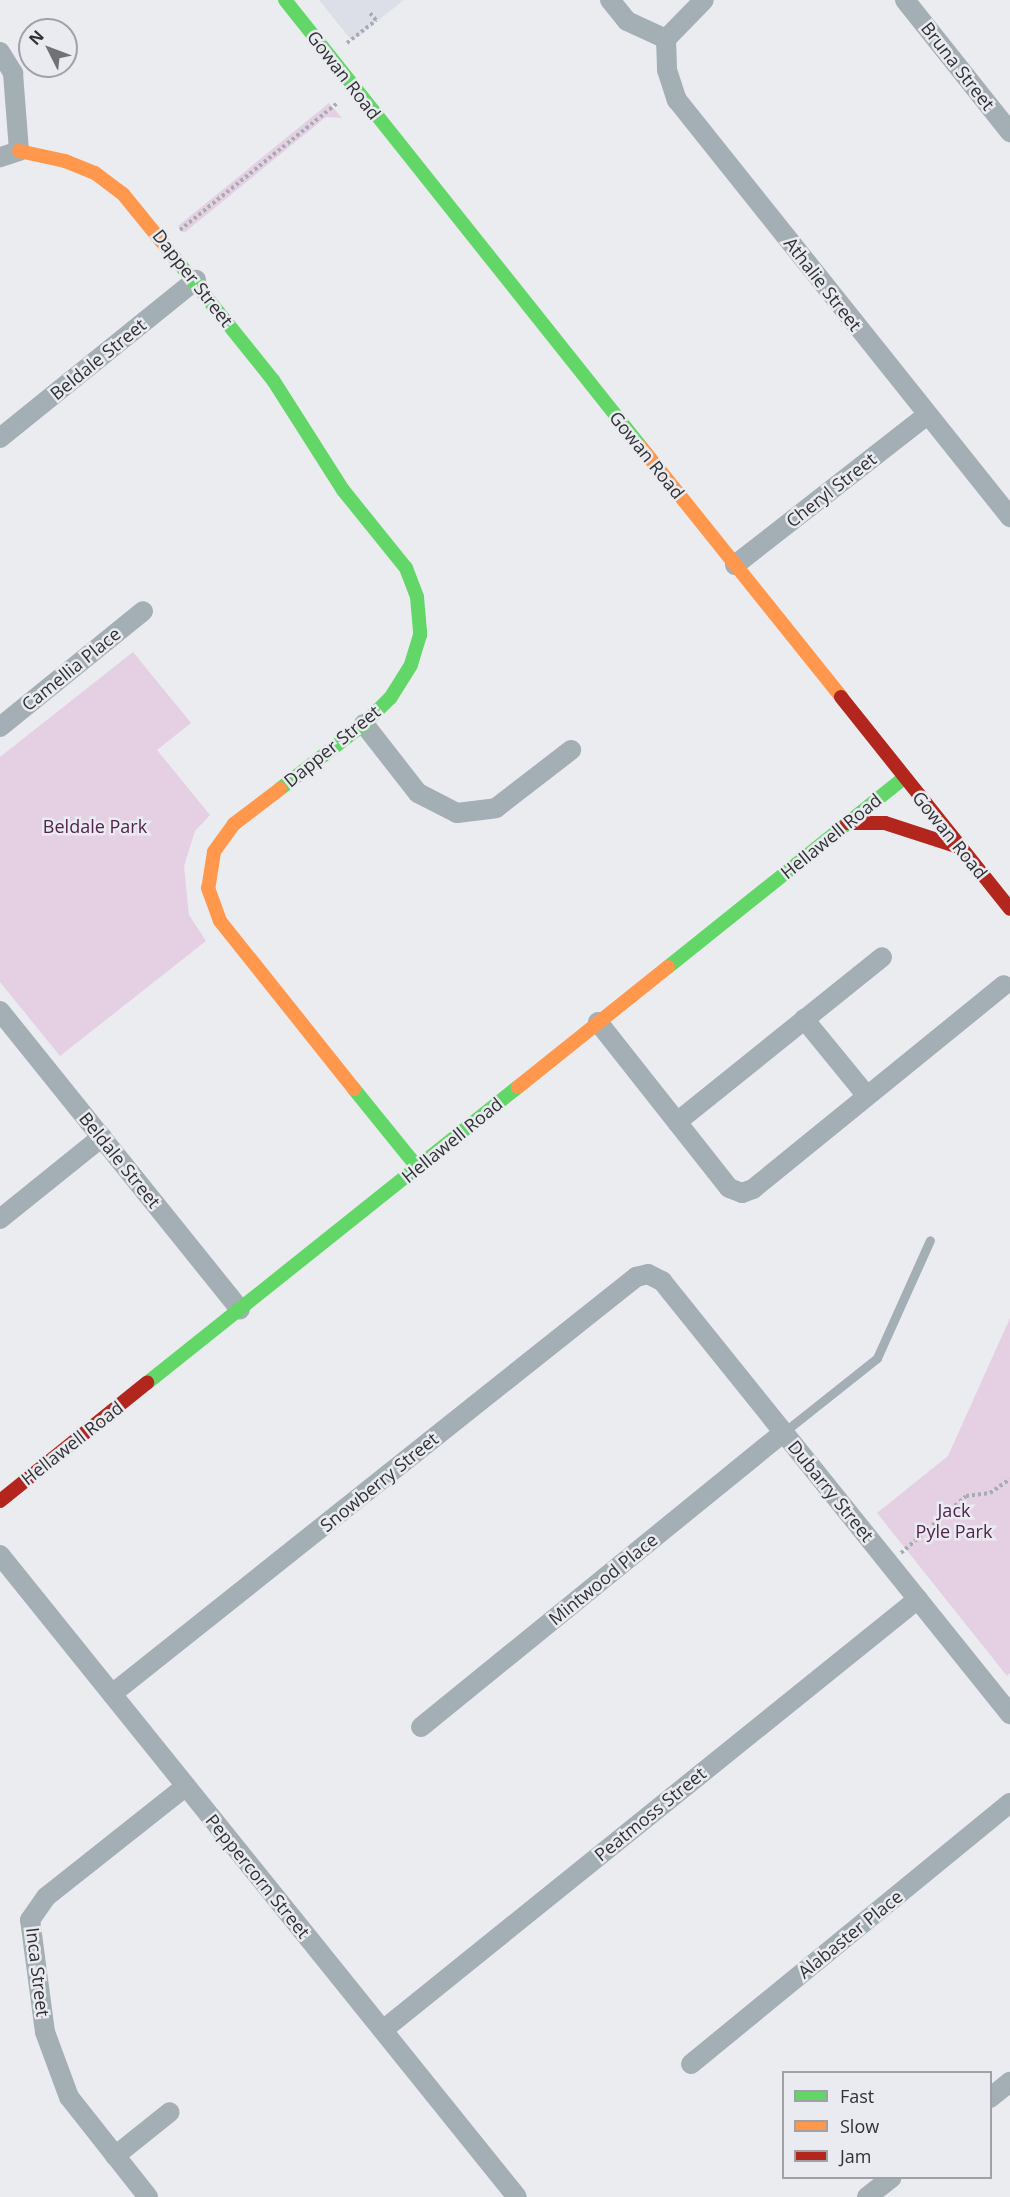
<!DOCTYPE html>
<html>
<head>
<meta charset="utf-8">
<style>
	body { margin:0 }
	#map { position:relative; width:1010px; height:2197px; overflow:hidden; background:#eaecef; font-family:"Open Sans",sans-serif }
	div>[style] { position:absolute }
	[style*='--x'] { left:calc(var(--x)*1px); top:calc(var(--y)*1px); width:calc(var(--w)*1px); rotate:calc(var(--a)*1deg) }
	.built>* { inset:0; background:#dcdfe7 }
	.green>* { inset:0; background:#e5d0e3 }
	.path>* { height:4px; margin-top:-2px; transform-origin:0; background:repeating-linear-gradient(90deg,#a6acb2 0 3px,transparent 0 6px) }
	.lane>* { height:9px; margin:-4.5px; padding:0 4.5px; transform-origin:4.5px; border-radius:4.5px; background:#a4aeb5 }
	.street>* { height:20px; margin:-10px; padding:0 10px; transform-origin:10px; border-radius:10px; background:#a4aeb5 }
	.fast>* { height:14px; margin:-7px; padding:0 7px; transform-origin:7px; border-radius:7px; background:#63d668 }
	.slow>* { height:14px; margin:-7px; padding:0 7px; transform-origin:7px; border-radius:7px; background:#ff974d }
	.jam>* { height:14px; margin:-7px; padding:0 7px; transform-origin:7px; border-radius:7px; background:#b3261e }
	span { translate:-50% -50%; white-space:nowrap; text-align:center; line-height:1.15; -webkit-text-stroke:5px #e9ebf0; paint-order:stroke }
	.street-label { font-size:18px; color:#303133 }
	.park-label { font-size:18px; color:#53224c }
	.legend { position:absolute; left:782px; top:2071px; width:210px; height:108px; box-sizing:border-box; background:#e9ebf0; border:2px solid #9fa1a4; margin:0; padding:8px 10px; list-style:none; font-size:18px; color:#303133 }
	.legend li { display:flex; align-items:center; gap:12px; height:30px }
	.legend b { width:30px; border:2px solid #9fa1a4 }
	.north { position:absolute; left:18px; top:18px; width:60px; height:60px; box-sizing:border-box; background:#e9ebf0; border:2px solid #9fa1a4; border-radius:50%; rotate:312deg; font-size:16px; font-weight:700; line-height:24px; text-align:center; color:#303133 }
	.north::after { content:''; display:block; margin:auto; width:21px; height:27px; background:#717275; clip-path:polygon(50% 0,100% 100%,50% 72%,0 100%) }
</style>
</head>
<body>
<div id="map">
	<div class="built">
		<i style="clip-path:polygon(319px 0,404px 0,352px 41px)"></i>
	</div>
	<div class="green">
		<i style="clip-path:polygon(329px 103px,342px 118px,326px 117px,184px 233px,178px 226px)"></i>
		<i style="clip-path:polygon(133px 652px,191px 723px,157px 750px,210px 815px,195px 831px,184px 866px,189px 915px,206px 941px,60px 1056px,0 982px,0 757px)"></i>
		<i style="clip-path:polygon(1010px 1318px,1010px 1673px,1007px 1676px,877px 1513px,948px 1456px)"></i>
	</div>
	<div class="path">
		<i style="--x:347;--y:43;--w:37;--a:-38"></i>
		<i style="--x:376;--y:20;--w:11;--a:-131"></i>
		<i style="--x:180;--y:230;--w:201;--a:-38.9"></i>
		<i style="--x:901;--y:1553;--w:86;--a:-41.2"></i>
		<i style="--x:966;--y:1496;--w:24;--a:-7"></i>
		<i style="--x:990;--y:1493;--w:24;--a:-35"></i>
	</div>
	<div class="lane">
		<i style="--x:784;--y:1432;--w:119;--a:-38.5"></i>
		<i style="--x:877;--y:1358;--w:129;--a:-65.8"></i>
	</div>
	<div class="street">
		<i style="--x:610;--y:0;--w:27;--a:51"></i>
		<i style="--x:627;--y:21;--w:43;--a:24.8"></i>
		<i style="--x:905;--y:0;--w:169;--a:51.5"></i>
		<i style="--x:666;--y:39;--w:31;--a:88"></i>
		<i style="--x:667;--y:70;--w:32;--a:72"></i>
		<i style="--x:677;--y:100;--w:534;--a:51.39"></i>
		<i style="--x:666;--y:39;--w:54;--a:-45.7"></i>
		<i style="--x:0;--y:52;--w:25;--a:58"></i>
		<i style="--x:13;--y:73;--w:78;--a:85.6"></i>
		<i style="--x:19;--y:151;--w:20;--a:162"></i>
		<i style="--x:0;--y:438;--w:252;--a:-38.9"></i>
		<i style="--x:735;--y:565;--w:244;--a:-38"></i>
		<i style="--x:364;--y:724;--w:88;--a:52"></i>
		<i style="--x:418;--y:793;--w:44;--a:27.1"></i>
		<i style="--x:457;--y:813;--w:39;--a:-7"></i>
		<i style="--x:496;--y:808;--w:95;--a:-37.7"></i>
		<i style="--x:0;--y:727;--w:184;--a:-39"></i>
		<i style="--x:0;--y:1011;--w:383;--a:51.2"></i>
		<i style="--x:804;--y:1019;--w:99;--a:50.7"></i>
		<i style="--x:598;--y:1022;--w:211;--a:51.7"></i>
		<i style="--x:729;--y:1188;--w:14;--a:21"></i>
		<i style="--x:742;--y:1193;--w:12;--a:-20"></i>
		<i style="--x:753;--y:1189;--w:323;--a:-39.1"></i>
		<i style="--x:677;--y:1122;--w:263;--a:-38.8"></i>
		<i style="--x:0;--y:1219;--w:131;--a:-38.8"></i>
		<i style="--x:0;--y:1555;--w:824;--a:51.16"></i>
		<i style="--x:112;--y:1694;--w:670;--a:-38.51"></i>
		<i style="--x:636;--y:1277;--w:12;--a:-14"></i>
		<i style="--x:648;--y:1274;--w:16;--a:27"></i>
		<i style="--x:662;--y:1281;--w:556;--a:51.21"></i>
		<i style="--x:421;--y:1727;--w:468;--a:-39.1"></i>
		<i style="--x:383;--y:2030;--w:687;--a:-38.86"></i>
		<i style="--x:691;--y:2064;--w:412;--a:-39.3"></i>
		<i style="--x:990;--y:2098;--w:26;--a:-39"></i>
		<i style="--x:115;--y:2156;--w:70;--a:-38.7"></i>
		<i style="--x:148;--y:2197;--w:127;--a:-128.3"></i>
		<i style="--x:69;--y:2097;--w:69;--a:-110.3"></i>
		<i style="--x:45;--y:2032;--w:113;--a:-97.6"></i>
		<i style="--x:30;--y:1920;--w:28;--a:-55"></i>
		<i style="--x:46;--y:1897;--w:177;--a:-38.4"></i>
		<i style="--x:867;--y:2197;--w:31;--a:-38"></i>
	</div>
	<div class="fast">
		<i style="--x:285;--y:0;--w:571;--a:51.47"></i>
		<i style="--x:166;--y:247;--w:171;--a:51.2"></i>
		<i style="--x:273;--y:380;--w:130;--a:57.5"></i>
		<i style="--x:343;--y:490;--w:100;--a:51.1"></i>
		<i style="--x:406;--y:568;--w:31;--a:69"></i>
		<i style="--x:417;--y:597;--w:38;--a:85"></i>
		<i style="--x:420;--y:635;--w:31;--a:107"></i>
		<i style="--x:411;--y:665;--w:39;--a:122"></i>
		<i style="--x:390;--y:698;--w:37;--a:135"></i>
		<i style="--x:364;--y:724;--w:106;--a:142.3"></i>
		<i style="--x:668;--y:967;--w:301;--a:-38.7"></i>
		<i style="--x:354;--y:1089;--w:102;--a:51"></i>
		<i style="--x:147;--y:1383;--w:475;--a:-38.6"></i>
	</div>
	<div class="slow">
		<i style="--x:19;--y:151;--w:47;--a:12.3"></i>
		<i style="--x:65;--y:161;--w:32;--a:22"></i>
		<i style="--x:95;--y:173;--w:35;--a:37"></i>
		<i style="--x:123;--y:194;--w:68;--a:50.9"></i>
		<i style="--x:641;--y:447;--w:320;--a:51.3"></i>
		<i style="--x:280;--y:789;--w:58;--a:142.7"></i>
		<i style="--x:234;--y:824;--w:34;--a:126"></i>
		<i style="--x:214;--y:852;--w:36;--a:99"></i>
		<i style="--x:208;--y:888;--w:35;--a:70"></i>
		<i style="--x:220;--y:921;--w:215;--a:51.4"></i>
		<i style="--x:518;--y:1087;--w:192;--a:-38.7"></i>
	</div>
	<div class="jam">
		<i style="--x:841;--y:697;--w:271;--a:51.4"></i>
		<i style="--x:847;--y:823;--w:38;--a:0"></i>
		<i style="--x:885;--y:823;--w:78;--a:18"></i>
		<i style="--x:0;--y:1501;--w:189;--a:-38.8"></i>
	</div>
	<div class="street-label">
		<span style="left:958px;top:66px;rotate:52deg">Bruna Street</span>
		<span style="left:344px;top:75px;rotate:52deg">Gowan Road</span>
		<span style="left:193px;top:278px;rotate:52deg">Dapper Street</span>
		<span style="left:823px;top:284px;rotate:52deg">Athalie Street</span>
		<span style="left:98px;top:359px;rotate:-39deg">Beldale Street</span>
		<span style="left:647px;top:455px;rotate:51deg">Gowan Road</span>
		<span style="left:831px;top:490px;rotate:-38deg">Cheryl Street</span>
		<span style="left:71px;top:669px;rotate:-39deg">Camellia Place</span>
		<span style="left:332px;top:746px;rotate:-39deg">Dapper Street</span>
		<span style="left:950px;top:835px;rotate:51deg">Gowan Road</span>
		<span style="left:831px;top:836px;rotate:-39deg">Hellawell Road</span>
		<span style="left:452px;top:1140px;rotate:-39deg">Hellawell Road</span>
		<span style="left:120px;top:1160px;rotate:51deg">Beldale Street</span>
		<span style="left:72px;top:1443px;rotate:-38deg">Hellawell Road</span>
		<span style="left:379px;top:1482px;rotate:-39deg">Snowberry Street</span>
		<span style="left:831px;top:1491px;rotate:51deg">Dubarry Street</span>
		<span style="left:603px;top:1579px;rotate:-39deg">Mintwood Place</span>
		<span style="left:650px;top:1814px;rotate:-39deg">Peatmoss Street</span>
		<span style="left:258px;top:1876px;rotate:51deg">Peppercorn Street</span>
		<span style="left:850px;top:1934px;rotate:-39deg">Alabaster Place</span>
		<span style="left:38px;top:1972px;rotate:83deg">Inca Street</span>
	</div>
	<div class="park-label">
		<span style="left:95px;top:826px">Beldale Park</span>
		<span style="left:954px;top:1521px">Jack<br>Pyle Park</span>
	</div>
	<ul class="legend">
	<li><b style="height:8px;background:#63d668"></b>Fast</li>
	<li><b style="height:8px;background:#ff974d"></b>Slow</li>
	<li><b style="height:8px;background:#b3261e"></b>Jam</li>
	</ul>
	<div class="north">N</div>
</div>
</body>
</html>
